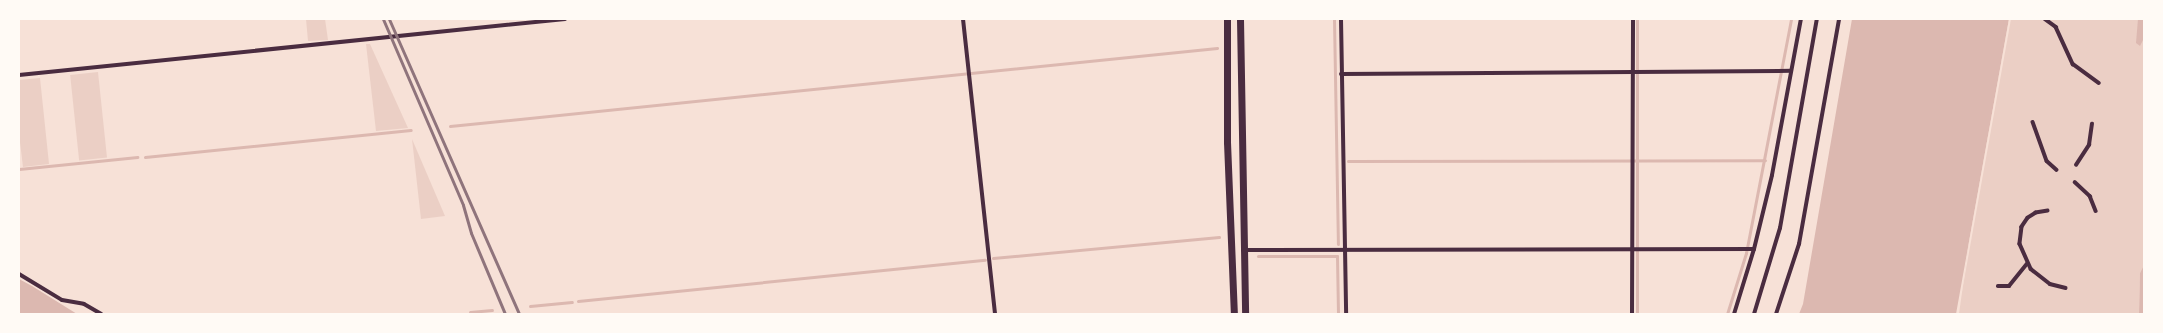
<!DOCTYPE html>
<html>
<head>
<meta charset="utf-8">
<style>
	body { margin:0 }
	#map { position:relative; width:2163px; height:333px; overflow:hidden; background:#f7e1d7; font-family:Lato,sans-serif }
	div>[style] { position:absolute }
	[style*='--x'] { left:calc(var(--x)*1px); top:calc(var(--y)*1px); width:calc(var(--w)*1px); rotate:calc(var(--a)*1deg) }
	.green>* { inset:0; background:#ebcfc5; transform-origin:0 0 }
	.water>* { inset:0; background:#dcb8b0 }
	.pier>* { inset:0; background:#f7e1d7 }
	.stream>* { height:3px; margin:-1.5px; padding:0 1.5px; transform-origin:1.5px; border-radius:1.5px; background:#dcb8b0 }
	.pedestrian>* { height:3.5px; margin:-1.75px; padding:0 1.75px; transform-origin:1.75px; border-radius:1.75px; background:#4a2c40 }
	.minor>* { height:4px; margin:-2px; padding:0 2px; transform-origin:2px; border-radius:2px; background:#4a2c40 }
	.trunk>* { height:7px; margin:-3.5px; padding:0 3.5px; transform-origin:3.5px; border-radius:3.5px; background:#4a2c40 }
	.rail>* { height:3px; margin:-1.5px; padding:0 1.5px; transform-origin:1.5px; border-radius:1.5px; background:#8f747c }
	span { translate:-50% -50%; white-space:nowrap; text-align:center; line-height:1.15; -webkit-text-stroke:4px #fffaf5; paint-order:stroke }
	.frame { position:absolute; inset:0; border:20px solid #fffaf5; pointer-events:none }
</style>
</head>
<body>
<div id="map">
	<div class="green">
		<i style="clip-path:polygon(306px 19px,325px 19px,328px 40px,308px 41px)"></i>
		<i style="clip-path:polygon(2009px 19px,2144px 19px,2144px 265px,2140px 273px,2139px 314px,1959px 314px,1969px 242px)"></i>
		<i style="clip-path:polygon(366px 44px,370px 44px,408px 128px,376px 131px)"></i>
		<i style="left:98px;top:72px;width:86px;height:28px;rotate:84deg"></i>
		<i style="clip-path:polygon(40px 78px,49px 164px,23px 167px,19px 134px,19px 80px)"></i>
		<i style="clip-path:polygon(412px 139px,445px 216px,421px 219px)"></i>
	</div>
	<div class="water">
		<i style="clip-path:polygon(1852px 19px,2009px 19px,1956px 314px,1799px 314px,1803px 304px)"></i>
		<i style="clip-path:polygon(2138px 19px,2144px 19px,2144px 38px,2140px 46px,2136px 43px)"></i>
		<i style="clip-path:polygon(2144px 265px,2144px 314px,2139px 314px,2140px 273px)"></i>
		<i style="clip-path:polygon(19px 279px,32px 286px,77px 314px,19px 314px)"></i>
	</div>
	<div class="pier">
		<i style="clip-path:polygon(2009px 19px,2011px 19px,1961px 297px,1969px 242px)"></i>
	</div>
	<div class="stream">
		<i style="--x:1334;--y:19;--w:225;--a:89"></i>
		<i style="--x:1637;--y:19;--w:295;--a:90"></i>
		<i style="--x:450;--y:126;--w:771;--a:-5.81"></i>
		<i style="--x:145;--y:157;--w:267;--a:-5.8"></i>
		<i style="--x:1348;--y:161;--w:417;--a:-0.1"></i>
		<i style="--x:19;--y:169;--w:119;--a:-5.8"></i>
		<i style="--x:1258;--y:256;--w:79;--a:0"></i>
		<i style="--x:1337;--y:256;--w:58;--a:89"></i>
		<i style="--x:993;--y:258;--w:227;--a:-5.3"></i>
		<i style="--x:578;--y:301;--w:409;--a:-5.8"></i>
		<i style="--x:530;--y:306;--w:42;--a:-5.4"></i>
		<i style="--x:470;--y:312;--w:22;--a:-5"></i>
		<i style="--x:1727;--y:314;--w:64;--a:-72.7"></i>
		<i style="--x:1746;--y:253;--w:238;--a:-79.1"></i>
	</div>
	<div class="pedestrian">
		<i style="--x:2045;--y:19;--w:14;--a:36"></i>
		<i style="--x:2056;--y:27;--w:41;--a:65.3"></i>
		<i style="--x:2073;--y:64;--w:32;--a:36"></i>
		<i style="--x:2033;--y:122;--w:41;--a:70.3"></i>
		<i style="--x:2047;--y:161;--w:13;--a:42"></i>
		<i style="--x:2076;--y:165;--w:24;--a:-57"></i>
		<i style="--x:2089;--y:145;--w:21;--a:-82"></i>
		<i style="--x:2075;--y:182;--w:21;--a:43"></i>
		<i style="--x:2090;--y:196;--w:16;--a:68"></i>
		<i style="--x:2048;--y:211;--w:12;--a:171"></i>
		<i style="--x:2036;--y:213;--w:9;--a:148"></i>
		<i style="--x:2028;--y:218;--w:11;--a:124"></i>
		<i style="--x:2022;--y:227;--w:17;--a:97"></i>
		<i style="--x:2020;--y:244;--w:27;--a:66"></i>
		<i style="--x:2031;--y:269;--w:24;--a:38"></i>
		<i style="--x:2050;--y:284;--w:16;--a:14"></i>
		<i style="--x:1998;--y:286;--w:11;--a:0"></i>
		<i style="--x:2009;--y:286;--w:28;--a:-51"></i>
	</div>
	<div class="minor">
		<i style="--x:963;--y:19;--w:297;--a:83.8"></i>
		<i style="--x:1341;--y:19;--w:295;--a:89"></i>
		<i style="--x:1341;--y:74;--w:450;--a:-0.4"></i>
		<i style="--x:19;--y:75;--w:549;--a:-5.86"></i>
		<i style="--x:1243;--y:250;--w:511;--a:-0.11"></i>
		<i style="--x:19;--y:274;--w:50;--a:31.2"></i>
		<i style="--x:62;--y:300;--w:22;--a:10"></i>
		<i style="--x:84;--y:304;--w:20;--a:30"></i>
		<i style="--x:1632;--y:314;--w:295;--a:-89.8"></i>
		<i style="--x:1734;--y:314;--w:68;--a:-72.9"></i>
		<i style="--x:1754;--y:249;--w:76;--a:-76.3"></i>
		<i style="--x:1772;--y:175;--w:159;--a:-79.5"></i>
		<i style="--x:1754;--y:314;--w:90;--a:-73.2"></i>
		<i style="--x:1780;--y:228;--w:212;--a:-80"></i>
		<i style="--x:1776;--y:314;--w:74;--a:-71.8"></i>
		<i style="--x:1799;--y:244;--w:229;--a:-79.9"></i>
	</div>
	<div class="trunk">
		<i style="--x:1227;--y:19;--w:123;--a:90"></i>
		<i style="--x:1227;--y:142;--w:172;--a:87.7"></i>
		<i style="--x:1240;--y:19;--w:295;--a:89"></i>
	</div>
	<div class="rail">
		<i style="--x:383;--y:19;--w:202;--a:66.7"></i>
		<i style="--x:463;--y:205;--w:29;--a:74"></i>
		<i style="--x:471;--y:233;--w:88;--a:67.2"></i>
		<i style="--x:389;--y:19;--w:322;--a:66.2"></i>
	</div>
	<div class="frame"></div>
</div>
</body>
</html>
